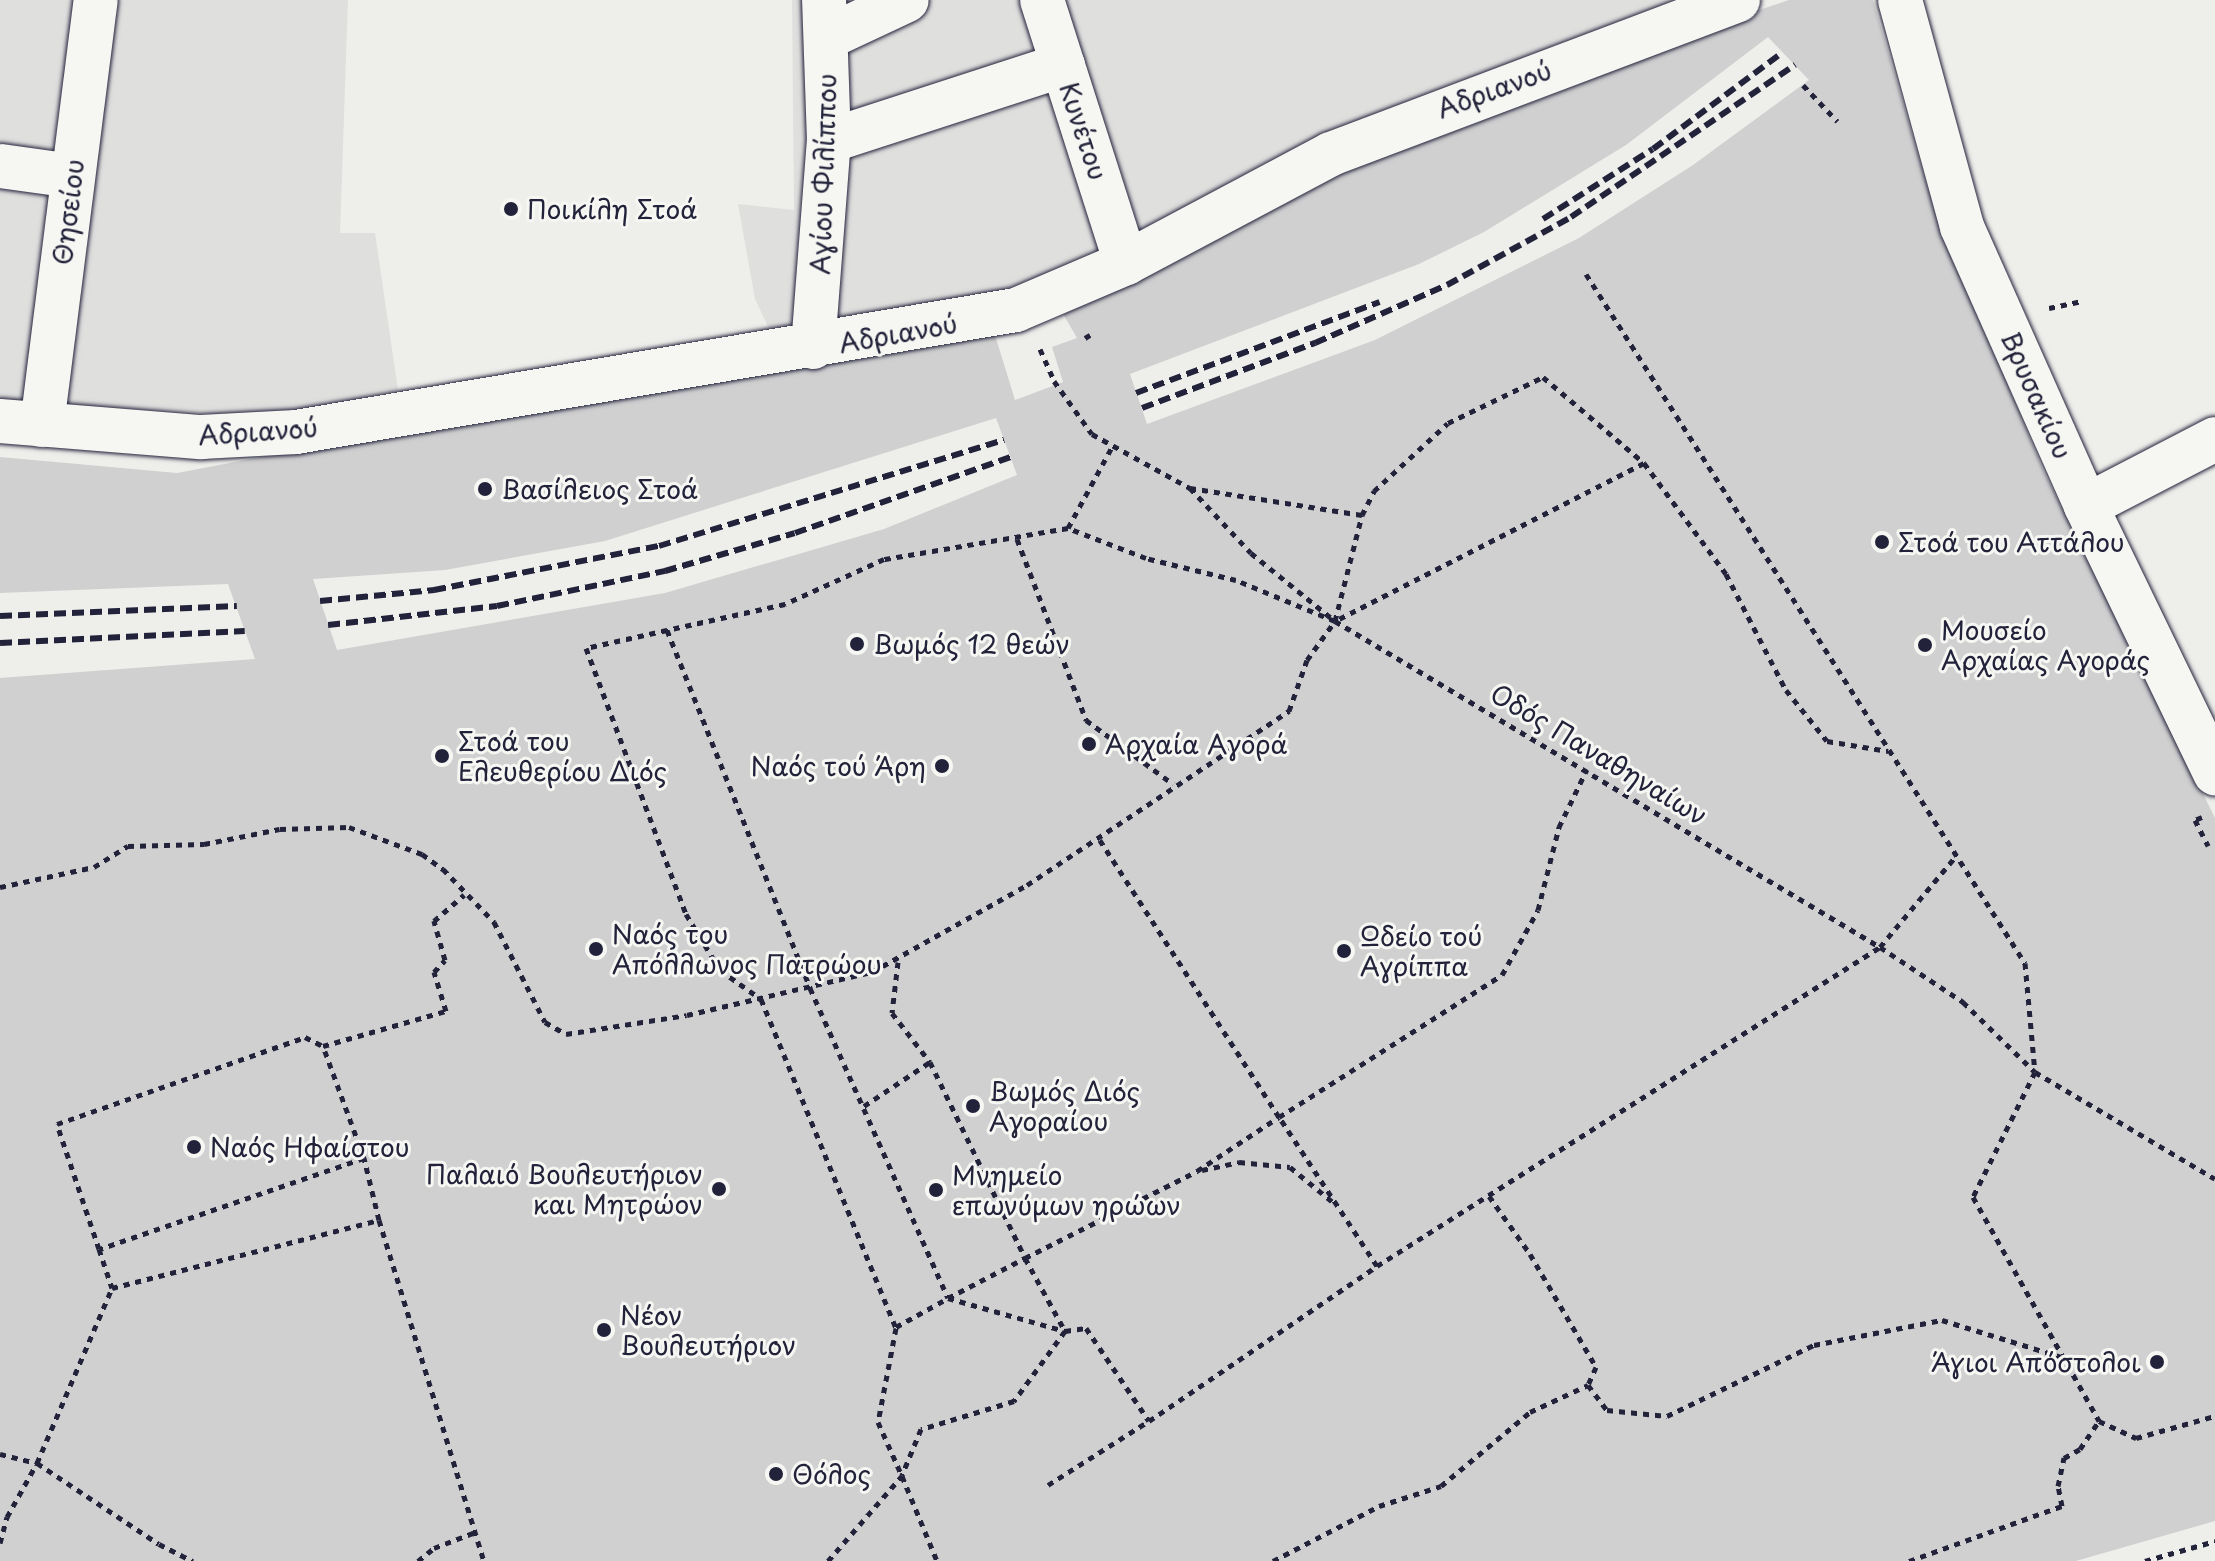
<!DOCTYPE html>
<html>
<head>
<meta charset="utf-8">
<style>
	body { margin:0 }
	#map { position:relative; width:2215px; height:1561px; overflow:hidden; background:#eeeeeb; font-family:"Playpen Sans",sans-serif }
	div>[style] { position:absolute }
	[style*='--x'] { left:calc(var(--x)*1px); top:calc(var(--y)*1px); width:calc(var(--w)*1px); rotate:calc(var(--a)*1deg) }
	.built>* { inset:0; background:#dfdfde }
	.green>* { inset:0; background:#d0d0d1 }
	.path>* { height:5px; margin-top:-2.5px; transform-origin:0; background:repeating-linear-gradient(90deg,#22223b 0 6px,transparent 0 12px) }
	.roads { filter:drop-shadow(0 0 2px #22223b) drop-shadow(0 0 2px #22223b) }
	.minor>* { height:44px; margin:-22px; padding:0 22px; transform-origin:22px; border-radius:22px; background:#f6f6f2 }
	.rail>* { height:6px; margin-top:-3px; transform-origin:0; background:repeating-linear-gradient(90deg,#22223b 0 12px,transparent 0 18px) }
	.dots>* { width:22px; height:22px; translate:-50% -50%; box-sizing:border-box; border:4px solid #f6f6f2; border-radius:50% }
	span { translate:-50% -50%; white-space:nowrap; text-align:center; line-height:1.15; -webkit-text-stroke:6px #f6f6f2; paint-order:stroke }
	.street-label { font-size:26px; color:#22223b }
	.poi-label { font-size:26px; color:#22223b }
	.left { translate:0 -50%; text-align:left }
	.right { translate:-100% -50%; text-align:right }
</style>
</head>
<body>
<div id="map">
	<div class="built">
		<i style="clip-path:polygon(0 0,348px 0,340px 233px,375px 233px,398px 390px,274px 417px,0 401px)"></i>
		<i style="clip-path:polygon(792px 0,1726px 0,1051px 297px,780px 352px,755px 299px,738px 204px,794px 210px)"></i>
	</div>
	<div class="green">
		<i style="clip-path:polygon(evenodd,1789px 0,1873px 0,1928px 189px,2043px 470px,2215px 818px,2215px 1521px,2076px 1561px,0 1561px,0 678px,255px 659px,228px 584px,0 593px,0 457px,177px 473px,990px 319px,1015px 400px,1063px 382px,1052px 347px,1077px 338px,1058px 305px,1500px 98px,1789px 0,1768px 37px,1809px 80px,1693px 165px,1579px 238px,1375px 340px,1147px 424px,1130px 374px,1419px 264px,1484px 232px,1626px 145px,1768px 37px,1789px 0,996px 418px,1017px 475px,884px 529px,665px 593px,337px 650px,313px 579px,445px 570px,605px 541px,996px 418px)"></i>
	</div>
	<div class="path">
		<i style="--x:1803;--y:85;--w:50;--a:46.6"></i>
		<i style="--x:1586;--y:274;--w:817;--a:57.5"></i>
		<i style="--x:2025;--y:963;--w:109;--a:84.8"></i>
		<i style="--x:2035;--y:1072;--w:140;--a:116.4"></i>
		<i style="--x:1973;--y:1197;--w:257;--a:60.6"></i>
		<i style="--x:2099;--y:1421;--w:41;--a:24.7"></i>
		<i style="--x:2136;--y:1438;--w:82;--a:-15.6"></i>
		<i style="--x:2049;--y:308;--w:34;--a:-12"></i>
		<i style="--x:1085;--y:338;--w:6;--a:-31"></i>
		<i style="--x:1040;--y:349;--w:35;--a:66"></i>
		<i style="--x:1054;--y:381;--w:65;--a:54.4"></i>
		<i style="--x:1092;--y:434;--w:112;--a:28.9"></i>
		<i style="--x:1190;--y:488;--w:89;--a:46.8"></i>
		<i style="--x:1251;--y:553;--w:108;--a:39"></i>
		<i style="--x:1335;--y:621;--w:635;--a:30.89"></i>
		<i style="--x:1880;--y:947;--w:100;--a:33.5"></i>
		<i style="--x:1963;--y:1002;--w:100;--a:44.2"></i>
		<i style="--x:2035;--y:1072;--w:209;--a:30.7"></i>
		<i style="--x:1644;--y:463;--w:347;--a:152.9"></i>
		<i style="--x:1335;--y:621;--w:107;--a:-157.5"></i>
		<i style="--x:1236;--y:580;--w:93;--a:-166.3"></i>
		<i style="--x:1146;--y:558;--w:84;--a:-159"></i>
		<i style="--x:1068;--y:528;--w:187;--a:170.4"></i>
		<i style="--x:884;--y:559;--w:109;--a:155.6"></i>
		<i style="--x:785;--y:604;--w:121;--a:167.6"></i>
		<i style="--x:667;--y:630;--w:386;--a:68.2"></i>
		<i style="--x:810;--y:988;--w:339;--a:66"></i>
		<i style="--x:948;--y:1298;--w:87;--a:-27.5"></i>
		<i style="--x:1025;--y:1258;--w:83;--a:61.3"></i>
		<i style="--x:1065;--y:1331;--w:21;--a:-8"></i>
		<i style="--x:1086;--y:1328;--w:112;--a:55.9"></i>
		<i style="--x:1149;--y:1421;--w:276;--a:-34.2"></i>
		<i style="--x:1377;--y:1266;--w:596;--a:-32.38"></i>
		<i style="--x:1880;--y:947;--w:119;--a:-50.1"></i>
		<i style="--x:1190;--y:488;--w:174;--a:8.9"></i>
		<i style="--x:1068;--y:528;--w:92;--a:-61.5"></i>
		<i style="--x:1017;--y:539;--w:194;--a:69.1"></i>
		<i style="--x:1086;--y:720;--w:108;--a:36.3"></i>
		<i style="--x:667;--y:630;--w:83;--a:167.5"></i>
		<i style="--x:586;--y:648;--w:284;--a:69.4"></i>
		<i style="--x:686;--y:914;--w:66;--a:58.7"></i>
		<i style="--x:720;--y:970;--w:50;--a:35.3"></i>
		<i style="--x:761;--y:999;--w:356;--a:67.7"></i>
		<i style="--x:896;--y:1328;--w:96;--a:100.8"></i>
		<i style="--x:878;--y:1422;--w:59;--a:66"></i>
		<i style="--x:2202;--y:817;--w:8;--a:157"></i>
		<i style="--x:2195;--y:820;--w:29;--a:63"></i>
		<i style="--x:0;--y:887;--w:96;--a:-12"></i>
		<i style="--x:94;--y:867;--w:40;--a:-32"></i>
		<i style="--x:128;--y:846;--w:76;--a:-1.5"></i>
		<i style="--x:204;--y:844;--w:77;--a:-11.2"></i>
		<i style="--x:280;--y:829;--w:69;--a:-1.7"></i>
		<i style="--x:349;--y:827;--w:78;--a:20.3"></i>
		<i style="--x:422;--y:854;--w:26;--a:36"></i>
		<i style="--x:443;--y:869;--w:74;--a:46.1"></i>
		<i style="--x:494;--y:922;--w:112;--a:63"></i>
		<i style="--x:545;--y:1022;--w:24;--a:30"></i>
		<i style="--x:566;--y:1034;--w:122;--a:-8.9"></i>
		<i style="--x:687;--y:1015;--w:190;--a:-13.1"></i>
		<i style="--x:872;--y:972;--w:178;--a:-29.3"></i>
		<i style="--x:1027;--y:885;--w:315;--a:-33.6"></i>
		<i style="--x:1289;--y:711;--w:54;--a:-70.6"></i>
		<i style="--x:1307;--y:660;--w:48;--a:-54.3"></i>
		<i style="--x:1335;--y:621;--w:109;--a:-75.7"></i>
		<i style="--x:1362;--y:515;--w:27;--a:-63"></i>
		<i style="--x:1374;--y:491;--w:100;--a:-42.6"></i>
		<i style="--x:1448;--y:423;--w:106;--a:-25.8"></i>
		<i style="--x:1543;--y:377;--w:133;--a:40.4"></i>
		<i style="--x:1644;--y:463;--w:138;--a:53.5"></i>
		<i style="--x:1726;--y:574;--w:131;--a:62.7"></i>
		<i style="--x:1786;--y:690;--w:65;--a:51.2"></i>
		<i style="--x:1827;--y:741;--w:62;--a:9.3"></i>
		<i style="--x:898;--y:962;--w:51;--a:96.7"></i>
		<i style="--x:892;--y:1013;--w:62;--a:52.2"></i>
		<i style="--x:864;--y:1106;--w:79;--a:-33.7"></i>
		<i style="--x:930;--y:1062;--w:218;--a:64.1"></i>
		<i style="--x:1025;--y:1258;--w:193;--a:-26.8"></i>
		<i style="--x:1197;--y:1171;--w:98;--a:-33.4"></i>
		<i style="--x:1279;--y:1117;--w:330;--a:-122.9"></i>
		<i style="--x:364;--y:1158;--w:280;--a:161"></i>
		<i style="--x:99;--y:1249;--w:132;--a:-108.6"></i>
		<i style="--x:57;--y:1124;--w:263;--a:-19.3"></i>
		<i style="--x:305;--y:1037;--w:20;--a:27"></i>
		<i style="--x:323;--y:1046;--w:128;--a:-15.9"></i>
		<i style="--x:446;--y:1011;--w:41;--a:-107.1"></i>
		<i style="--x:434;--y:972;--w:16;--a:-47"></i>
		<i style="--x:445;--y:960;--w:41;--a:-105.8"></i>
		<i style="--x:434;--y:921;--w:40;--a:-41"></i>
		<i style="--x:1202;--y:1170;--w:38;--a:-12"></i>
		<i style="--x:1239;--y:1162;--w:51;--a:5.6"></i>
		<i style="--x:1290;--y:1167;--w:57;--a:39.3"></i>
		<i style="--x:1489;--y:1196;--w:71;--a:54.7"></i>
		<i style="--x:1530;--y:1254;--w:131;--a:59.7"></i>
		<i style="--x:1596;--y:1367;--w:20;--a:114"></i>
		<i style="--x:379;--y:1220;--w:357;--a:72.9"></i>
		<i style="--x:99;--y:1249;--w:41;--a:71.6"></i>
		<i style="--x:1377;--y:1266;--w:178;--a:-123.3"></i>
		<i style="--x:1279;--y:1117;--w:264;--a:-32.5"></i>
		<i style="--x:1502;--y:975;--w:74;--a:-61"></i>
		<i style="--x:1538;--y:910;--w:86;--a:-75.8"></i>
		<i style="--x:1559;--y:827;--w:64;--a:-64.2"></i>
		<i style="--x:896;--y:1327;--w:60;--a:-29.1"></i>
		<i style="--x:948;--y:1298;--w:122;--a:15.8"></i>
		<i style="--x:1065;--y:1331;--w:87;--a:126.1"></i>
		<i style="--x:1014;--y:1401;--w:97;--a:163.2"></i>
		<i style="--x:921;--y:1429;--w:50;--a:112.4"></i>
		<i style="--x:0;--y:1454;--w:38;--a:14"></i>
		<i style="--x:37;--y:1463;--w:146;--a:33.6"></i>
		<i style="--x:159;--y:1544;--w:38;--a:27"></i>
		<i style="--x:1048;--y:1485;--w:120;--a:-32.4"></i>
		<i style="--x:0;--y:1543;--w:27;--a:-75"></i>
		<i style="--x:7;--y:1517;--w:62;--a:-60.9"></i>
		<i style="--x:37;--y:1463;--w:190;--a:-66.8"></i>
		<i style="--x:112;--y:1288;--w:276;--a:-14.3"></i>
		<i style="--x:379;--y:1220;--w:64;--a:-103.6"></i>
		<i style="--x:364;--y:1158;--w:119;--a:-110.1"></i>
		<i style="--x:418;--y:1561;--w:21;--a:-39"></i>
		<i style="--x:434;--y:1548;--w:42;--a:-21"></i>
		<i style="--x:828;--y:1561;--w:113;--a:-49"></i>
		<i style="--x:902;--y:1476;--w:92;--a:67.6"></i>
		<i style="--x:1273;--y:1561;--w:119;--a:-27.4"></i>
		<i style="--x:1379;--y:1506;--w:65;--a:-17.9"></i>
		<i style="--x:1441;--y:1486;--w:116;--a:-39.7"></i>
		<i style="--x:1530;--y:1412;--w:64;--a:-25"></i>
		<i style="--x:1588;--y:1385;--w:31;--a:53"></i>
		<i style="--x:1607;--y:1410;--w:60;--a:5.7"></i>
		<i style="--x:1667;--y:1416;--w:163;--a:-25.8"></i>
		<i style="--x:1814;--y:1345;--w:130;--a:-11.1"></i>
		<i style="--x:1942;--y:1320;--w:129;--a:17.2"></i>
		<i style="--x:1909;--y:1561;--w:163;--a:-19.8"></i>
		<i style="--x:2062;--y:1506;--w:20;--a:-101"></i>
		<i style="--x:2058;--y:1486;--w:29;--a:-78"></i>
		<i style="--x:2064;--y:1458;--w:18;--a:-29"></i>
		<i style="--x:2080;--y:1449;--w:34;--a:-56"></i>
		<i style="--x:2145;--y:1561;--w:73;--a:-15.9"></i>
	</div>
	<div class="roads">
		<div class="minor">
			<i style="--x:1042;--y:0;--w:276;--a:72.3"></i>
			<i style="--x:1900;--y:0;--w:235;--a:74.7"></i>
			<i style="--x:1962;--y:227;--w:305;--a:66"></i>
			<i style="--x:2086;--y:506;--w:297;--a:64.2"></i>
			<i style="--x:826;--y:38;--w:89;--a:-25.1"></i>
			<i style="--x:829;--y:141;--w:246;--a:-18"></i>
			<i style="--x:0;--y:166;--w:73;--a:7.9"></i>
			<i style="--x:813;--y:347;--w:207;--a:-85.6"></i>
			<i style="--x:829;--y:141;--w:141;--a:-92"></i>
			<i style="--x:0;--y:421;--w:202;--a:4.6"></i>
			<i style="--x:201;--y:437;--w:95;--a:-3"></i>
			<i style="--x:296;--y:432;--w:730;--a:-9.62"></i>
			<i style="--x:1016;--y:310;--w:120;--a:-23.1"></i>
			<i style="--x:1126;--y:263;--w:232;--a:-28"></i>
			<i style="--x:1331;--y:154;--w:435;--a:-20.7"></i>
			<i style="--x:42;--y:425;--w:428;--a:-82.8"></i>
			<i style="--x:2086;--y:506;--w:145;--a:-27.4"></i>
		</div>
	</div>
	<div class="rail">
		<i style="--x:1543;--y:219;--w:130;--a:-32.5"></i>
		<i style="--x:1653;--y:149;--w:162;--a:-36.7"></i>
		<i style="--x:1136;--y:393;--w:260;--a:-20.5"></i>
		<i style="--x:1142;--y:408;--w:185;--a:-20.6"></i>
		<i style="--x:1315;--y:343;--w:144;--a:-23.7"></i>
		<i style="--x:1447;--y:285;--w:141;--a:-28.7"></i>
		<i style="--x:1571;--y:217;--w:271;--a:-34.2"></i>
		<i style="--x:320;--y:601;--w:115;--a:-5.5"></i>
		<i style="--x:434;--y:590;--w:229;--a:-11.1"></i>
		<i style="--x:659;--y:546;--w:361;--a:-17.1"></i>
		<i style="--x:0;--y:616;--w:237;--a:-2.4"></i>
		<i style="--x:328;--y:625;--w:170;--a:-6.4"></i>
		<i style="--x:497;--y:606;--w:172;--a:-11.8"></i>
		<i style="--x:665;--y:571;--w:135;--a:-16.3"></i>
		<i style="--x:795;--y:533;--w:229;--a:-19.4"></i>
		<i style="--x:0;--y:643;--w:245;--a:-2.8"></i>
	</div>
	<div class="dots">
		<i style="left:511px;top:209px;background:#22223b"></i>
		<i style="left:485px;top:489px;background:#22223b"></i>
		<i style="left:1882px;top:542px;background:#22223b"></i>
		<i style="left:857px;top:644px;background:#22223b"></i>
		<i style="left:1925px;top:645px;background:#22223b"></i>
		<i style="left:1089px;top:744px;background:#22223b"></i>
		<i style="left:442px;top:756px;background:#22223b"></i>
		<i style="left:942px;top:766px;background:#22223b"></i>
		<i style="left:596px;top:949px;background:#22223b"></i>
		<i style="left:1344px;top:951px;background:#22223b"></i>
		<i style="left:973px;top:1106px;background:#22223b"></i>
		<i style="left:194px;top:1147px;background:#22223b"></i>
		<i style="left:719px;top:1189px;background:#22223b"></i>
		<i style="left:936px;top:1190px;background:#22223b"></i>
		<i style="left:604px;top:1330px;background:#22223b"></i>
		<i style="left:2157px;top:1362px;background:#22223b"></i>
		<i style="left:776px;top:1474px;background:#22223b"></i>
	</div>
	<div class="street-label">
		<span style="left:1494px;top:89px;rotate:-20deg">Αδριανού</span>
		<span style="left:1084px;top:131px;rotate:72deg">Κυνέτου</span>
		<span style="left:823px;top:174px;rotate:-88deg">Αγίου Φιλίππου</span>
		<span style="left:68px;top:212px;rotate:-83deg">Θησείου</span>
		<span style="left:898px;top:333px;rotate:-10deg">Αδριανού</span>
		<span style="left:2037px;top:395px;rotate:66deg">Βρυσακίου</span>
		<span style="left:258px;top:431px;rotate:-4deg">Αδριανού</span>
		<span style="left:1599px;top:754px;rotate:31deg">Οδός Παναθηναίων</span>
	</div>
	<div class="poi-label">
		<span class="left" style="left:527px;top:209px">Ποικίλη Στοά</span>
		<span class="left" style="left:501px;top:489px">Βασίλειος Στοά</span>
		<span class="left" style="left:1898px;top:542px">Στοά του Αττάλου</span>
		<span class="left" style="left:1941px;top:645px">Μουσείο<br>Αρχαίας Αγοράς</span>
		<span class="left" style="left:873px;top:644px">Βωμός 12 θεών</span>
		<span class="left" style="left:458px;top:756px">Στοά του<br>Ελευθερίου Διός</span>
		<span class="left" style="left:1105px;top:744px">Αρχαία Αγορά</span>
		<span class="right" style="left:926px;top:766px">Ναός τού Άρη</span>
		<span class="left" style="left:612px;top:949px">Ναός του<br>Απόλλωνος Πατρώου</span>
		<span class="left" style="left:1360px;top:951px">Ωδείο τού<br>Αγρίππα</span>
		<span class="left" style="left:989px;top:1106px">Βωμός Διός<br>Αγοραίου</span>
		<span class="left" style="left:210px;top:1147px">Ναός Ηφαίστου</span>
		<span class="right" style="left:703px;top:1189px">Παλαιό Βουλευτήριον<br>και Μητρώον</span>
		<span class="left" style="left:952px;top:1190px">Μνημείο<br>επωνύμων ηρώων</span>
		<span class="left" style="left:620px;top:1330px">Νέον<br>Βουλευτήριον</span>
		<span class="right" style="left:2141px;top:1362px">Άγιοι Απόστολοι</span>
		<span class="left" style="left:792px;top:1474px">Θόλος</span>
	</div>
</div>
</body>
</html>
